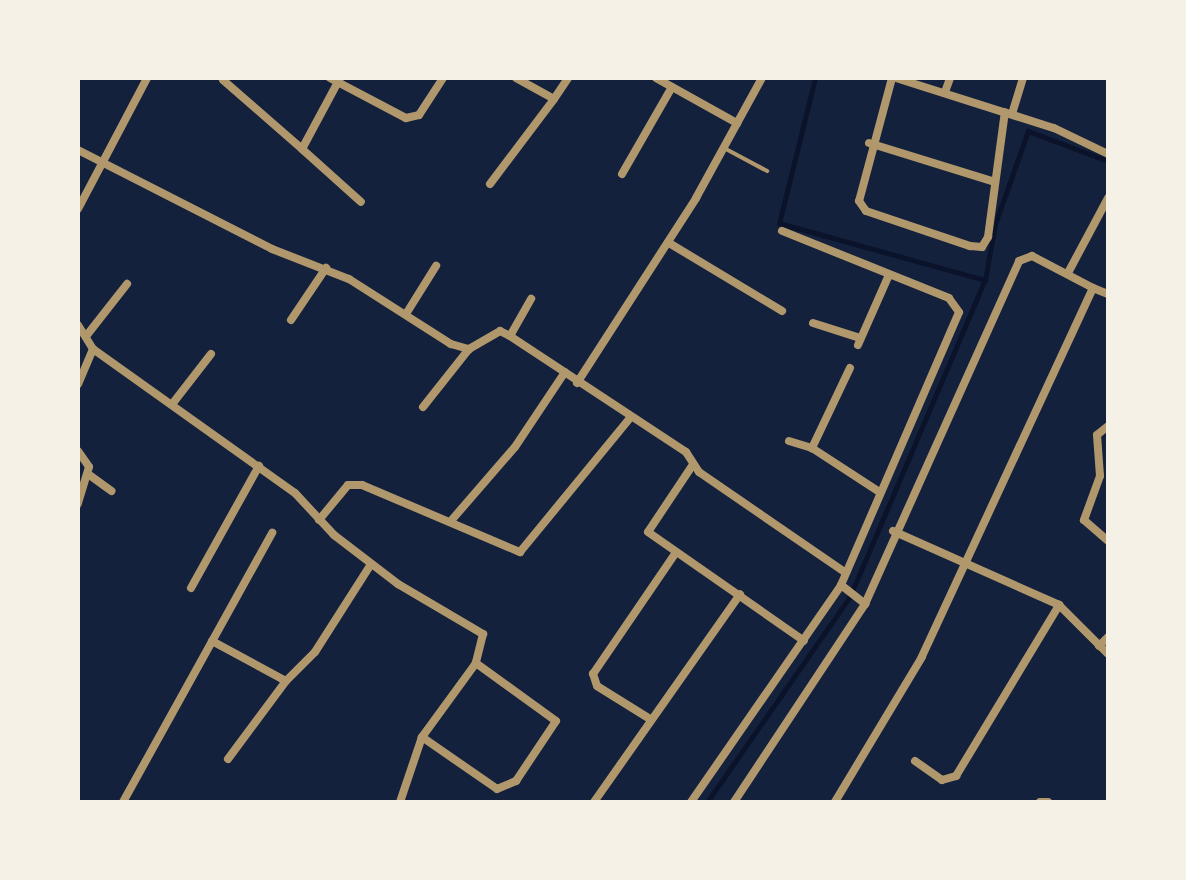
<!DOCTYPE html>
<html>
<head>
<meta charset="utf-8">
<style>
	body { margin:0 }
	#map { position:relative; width:1186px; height:880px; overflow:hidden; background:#14213d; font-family:Roboto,sans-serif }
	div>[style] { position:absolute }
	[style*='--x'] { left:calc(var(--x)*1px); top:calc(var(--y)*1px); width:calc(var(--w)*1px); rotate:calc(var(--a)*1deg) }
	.stream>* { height:5px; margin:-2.5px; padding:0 2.5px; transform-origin:2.5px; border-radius:2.5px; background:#0b132b }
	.service>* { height:4px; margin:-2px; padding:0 2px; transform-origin:2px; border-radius:2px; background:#b1986c }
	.minor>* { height:8px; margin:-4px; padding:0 4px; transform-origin:4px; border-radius:4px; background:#b1986c }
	span { translate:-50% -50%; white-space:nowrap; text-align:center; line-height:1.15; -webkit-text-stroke:7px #f6f1e7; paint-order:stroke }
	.frame { position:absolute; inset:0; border:80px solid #f6f1e7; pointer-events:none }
</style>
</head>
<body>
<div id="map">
	<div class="stream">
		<i style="--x:815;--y:78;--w:149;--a:103.9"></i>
		<i style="--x:779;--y:223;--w:214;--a:15.5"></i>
		<i style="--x:707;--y:802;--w:251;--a:-55.2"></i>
		<i style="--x:850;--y:596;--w:344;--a:-66.9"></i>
		<i style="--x:985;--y:280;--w:57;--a:-79.9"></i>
		<i style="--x:995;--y:224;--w:99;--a:-70.5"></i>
		<i style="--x:1028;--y:131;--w:85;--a:20.6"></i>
	</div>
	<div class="service">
		<i style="--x:724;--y:148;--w:49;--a:28.1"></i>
	</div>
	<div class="minor">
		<i style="--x:330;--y:78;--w:86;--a:27.8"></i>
		<i style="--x:406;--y:118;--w:13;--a:-13"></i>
		<i style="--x:419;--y:115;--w:44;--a:-57"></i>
		<i style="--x:516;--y:78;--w:43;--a:28.9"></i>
		<i style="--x:554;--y:99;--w:25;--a:-56"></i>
		<i style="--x:656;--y:78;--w:93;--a:29.1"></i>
		<i style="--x:892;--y:78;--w:127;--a:105"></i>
		<i style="--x:859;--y:201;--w:12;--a:55"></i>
		<i style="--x:866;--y:211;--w:110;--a:18.6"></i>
		<i style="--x:970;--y:246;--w:12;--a:5"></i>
		<i style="--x:982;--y:247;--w:12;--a:-59"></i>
		<i style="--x:988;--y:237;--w:126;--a:-82.3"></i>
		<i style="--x:896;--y:78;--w:166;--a:17.6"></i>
		<i style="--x:1054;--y:128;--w:60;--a:25.7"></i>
		<i style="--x:223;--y:80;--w:105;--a:41.1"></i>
		<i style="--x:302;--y:149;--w:81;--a:-61.8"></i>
		<i style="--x:945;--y:92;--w:15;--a:-70"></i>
		<i style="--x:1012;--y:114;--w:38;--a:-73"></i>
		<i style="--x:869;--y:143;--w:129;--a:17.2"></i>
		<i style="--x:302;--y:149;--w:79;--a:41.9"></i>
		<i style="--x:78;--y:150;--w:218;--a:27"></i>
		<i style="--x:272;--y:249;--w:83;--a:21.3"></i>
		<i style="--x:349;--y:279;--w:121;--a:32.5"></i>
		<i style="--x:451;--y:344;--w:19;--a:16"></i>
		<i style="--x:469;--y:349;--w:36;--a:-30"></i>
		<i style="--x:500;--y:331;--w:11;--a:27"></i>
		<i style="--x:510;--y:336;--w:211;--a:33.4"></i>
		<i style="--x:686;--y:452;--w:24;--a:57"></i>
		<i style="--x:699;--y:472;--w:178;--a:34.5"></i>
		<i style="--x:622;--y:174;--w:100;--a:-60.1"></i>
		<i style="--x:490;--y:184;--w:106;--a:-53"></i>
		<i style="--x:78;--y:209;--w:148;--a:-62.2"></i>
		<i style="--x:669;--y:243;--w:132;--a:31"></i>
		<i style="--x:1069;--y:271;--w:83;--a:-61.9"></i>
		<i style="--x:1093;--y:288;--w:16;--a:22"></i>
		<i style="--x:406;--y:314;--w:57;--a:-58"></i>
		<i style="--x:291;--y:320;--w:63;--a:-56.1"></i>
		<i style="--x:813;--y:323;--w:49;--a:17.7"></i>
		<i style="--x:78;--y:325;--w:28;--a:58"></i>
		<i style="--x:93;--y:349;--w:38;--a:113"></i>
		<i style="--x:87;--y:335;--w:65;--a:-51.9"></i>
		<i style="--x:510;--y:336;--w:43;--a:-60.4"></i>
		<i style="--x:858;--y:345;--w:74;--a:-66.2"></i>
		<i style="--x:93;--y:349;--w:248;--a:35.5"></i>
		<i style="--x:295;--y:493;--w:57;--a:47.1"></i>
		<i style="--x:334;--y:535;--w:81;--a:37.4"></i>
		<i style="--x:398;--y:584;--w:99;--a:30.5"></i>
		<i style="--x:483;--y:634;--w:30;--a:104"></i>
		<i style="--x:476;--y:663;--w:92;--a:126.1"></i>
		<i style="--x:422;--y:737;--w:69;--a:108.7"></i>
		<i style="--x:850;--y:368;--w:89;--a:115.4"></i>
		<i style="--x:812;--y:448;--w:79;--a:33.1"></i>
		<i style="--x:577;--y:383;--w:220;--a:-57.2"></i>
		<i style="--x:696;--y:198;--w:137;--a:-61.2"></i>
		<i style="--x:173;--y:403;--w:62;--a:-52.2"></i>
		<i style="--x:423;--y:407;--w:74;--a:-51.6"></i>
		<i style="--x:1108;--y:426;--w:14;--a:141"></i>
		<i style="--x:1097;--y:435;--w:41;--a:85.8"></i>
		<i style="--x:1100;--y:476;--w:47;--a:110"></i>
		<i style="--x:1084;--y:520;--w:32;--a:41"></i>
		<i style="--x:789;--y:441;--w:24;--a:17"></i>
		<i style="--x:78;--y:451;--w:19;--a:55"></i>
		<i style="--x:89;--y:467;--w:39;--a:107"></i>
		<i style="--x:692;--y:466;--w:79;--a:123.7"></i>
		<i style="--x:648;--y:532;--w:190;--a:34.9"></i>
		<i style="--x:88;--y:474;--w:29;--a:36"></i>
		<i style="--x:319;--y:520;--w:45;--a:-50.4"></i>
		<i style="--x:348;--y:485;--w:14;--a:0"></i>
		<i style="--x:362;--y:485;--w:172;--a:23"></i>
		<i style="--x:520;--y:552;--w:173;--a:-50.6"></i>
		<i style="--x:450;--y:522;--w:99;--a:-49.1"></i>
		<i style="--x:515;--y:447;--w:90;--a:-56.3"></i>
		<i style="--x:893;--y:531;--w:182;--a:24"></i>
		<i style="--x:1059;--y:605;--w:69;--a:45"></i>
		<i style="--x:841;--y:585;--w:31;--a:38"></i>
		<i style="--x:191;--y:588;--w:140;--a:-60.9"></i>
		<i style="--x:212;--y:641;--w:84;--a:28.4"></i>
		<i style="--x:286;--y:681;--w:41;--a:-45"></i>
		<i style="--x:315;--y:652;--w:104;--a:-57.5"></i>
		<i style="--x:1099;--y:646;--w:13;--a:-45"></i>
		<i style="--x:650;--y:719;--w:62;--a:-148.1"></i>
		<i style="--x:597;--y:686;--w:13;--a:-108"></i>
		<i style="--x:593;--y:674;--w:145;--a:-55.7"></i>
		<i style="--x:422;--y:737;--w:91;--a:34.7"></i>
		<i style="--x:497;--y:789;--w:21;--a:-23"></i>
		<i style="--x:516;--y:781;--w:72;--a:-56.3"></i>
		<i style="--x:556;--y:721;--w:99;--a:-144.1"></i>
		<i style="--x:228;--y:759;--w:97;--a:-53.4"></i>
		<i style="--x:915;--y:761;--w:33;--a:35"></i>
		<i style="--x:942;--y:780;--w:15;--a:-16"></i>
		<i style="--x:956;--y:776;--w:200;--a:-58.9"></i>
		<i style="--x:123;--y:802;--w:308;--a:-61"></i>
		<i style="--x:594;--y:802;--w:254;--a:-54.9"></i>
		<i style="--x:691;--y:802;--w:264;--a:-55.3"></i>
		<i style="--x:841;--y:585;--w:297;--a:-66.6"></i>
		<i style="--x:959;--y:312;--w:17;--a:-126"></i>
		<i style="--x:949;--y:298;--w:180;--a:-158.1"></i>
		<i style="--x:734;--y:802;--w:237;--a:-56.5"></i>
		<i style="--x:865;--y:604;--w:376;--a:-65.8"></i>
		<i style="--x:1019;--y:261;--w:14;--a:-21"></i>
		<i style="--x:1032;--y:256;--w:69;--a:27.7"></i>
		<i style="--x:1093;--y:288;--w:407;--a:114.9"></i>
		<i style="--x:922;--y:657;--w:169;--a:121"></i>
		<i style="--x:1040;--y:802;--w:8;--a:0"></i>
	</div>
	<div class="frame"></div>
</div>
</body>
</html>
